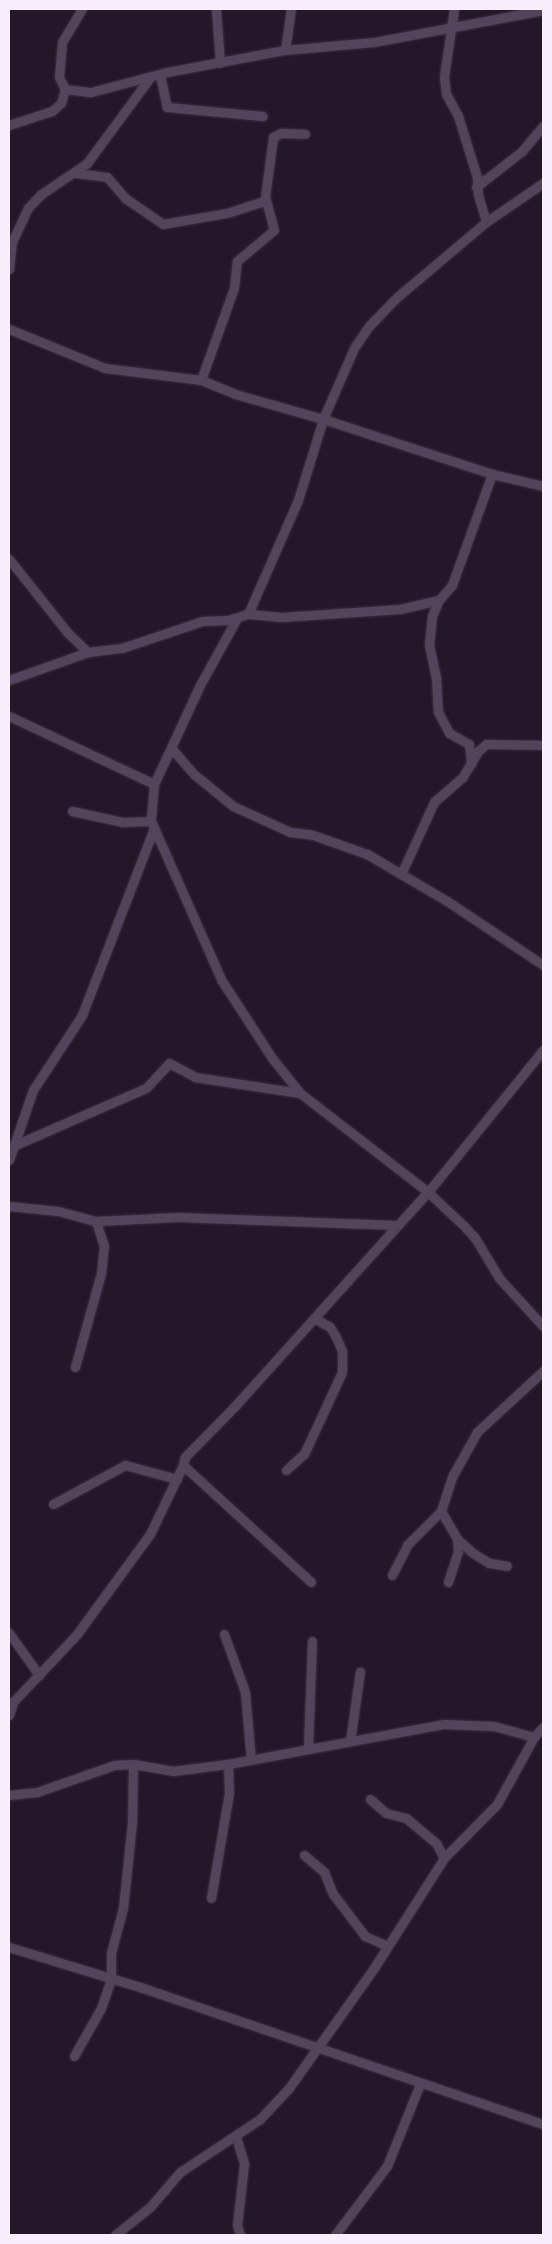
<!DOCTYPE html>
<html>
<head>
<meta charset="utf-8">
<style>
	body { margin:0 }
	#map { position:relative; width:552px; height:2244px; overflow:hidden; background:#24172a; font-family:"Noto Sans",sans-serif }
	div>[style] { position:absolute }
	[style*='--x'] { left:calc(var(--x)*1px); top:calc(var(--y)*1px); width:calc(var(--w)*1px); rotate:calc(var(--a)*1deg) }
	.roads { filter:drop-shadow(0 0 1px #3c3241) drop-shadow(0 0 1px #3c3241) }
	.minor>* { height:9px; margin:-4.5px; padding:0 4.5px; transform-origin:4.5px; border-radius:4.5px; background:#54445b }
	span { translate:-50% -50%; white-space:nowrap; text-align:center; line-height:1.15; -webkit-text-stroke:4px #1b0e20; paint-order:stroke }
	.frame { position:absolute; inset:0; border:10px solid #f8eefc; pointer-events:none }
</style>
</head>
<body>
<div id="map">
	<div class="roads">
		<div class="minor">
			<i style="--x:216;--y:9;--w:54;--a:85.8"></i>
			<i style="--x:454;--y:9;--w:69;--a:98.4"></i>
			<i style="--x:444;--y:77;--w:17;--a:83"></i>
			<i style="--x:446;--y:94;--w:25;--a:61"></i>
			<i style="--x:458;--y:116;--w:64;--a:72.7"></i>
			<i style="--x:477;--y:177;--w:18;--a:87"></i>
			<i style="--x:478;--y:195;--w:28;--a:73"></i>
			<i style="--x:285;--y:50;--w:41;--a:-81.7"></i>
			<i style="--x:160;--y:75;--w:33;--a:78"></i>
			<i style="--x:167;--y:107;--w:96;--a:5.4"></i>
			<i style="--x:65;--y:89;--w:13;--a:-117"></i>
			<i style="--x:59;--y:77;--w:35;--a:-85"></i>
			<i style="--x:62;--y:42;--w:39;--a:-59"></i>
			<i style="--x:9;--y:125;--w:45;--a:-18"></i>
			<i style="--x:52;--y:111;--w:12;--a:-42"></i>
			<i style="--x:61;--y:103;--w:15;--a:-74"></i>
			<i style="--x:65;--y:89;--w:26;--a:7"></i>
			<i style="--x:91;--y:92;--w:79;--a:-14.7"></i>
			<i style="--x:167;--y:72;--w:120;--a:-10.6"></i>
			<i style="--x:285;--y:50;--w:89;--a:-5.1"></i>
			<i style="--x:374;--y:42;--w:172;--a:-10.7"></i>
			<i style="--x:75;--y:173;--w:32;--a:7"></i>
			<i style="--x:107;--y:177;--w:28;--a:49"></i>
			<i style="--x:125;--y:198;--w:46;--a:34.4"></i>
			<i style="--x:163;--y:224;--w:65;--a:-9.8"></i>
			<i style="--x:227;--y:213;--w:40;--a:-18"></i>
			<i style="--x:476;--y:187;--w:58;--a:-38"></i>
			<i style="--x:522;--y:151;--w:33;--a:-50"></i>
			<i style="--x:9;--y:269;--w:27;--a:-84"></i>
			<i style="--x:12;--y:242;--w:38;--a:-65"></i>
			<i style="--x:28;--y:208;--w:18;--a:-47"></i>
			<i style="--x:40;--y:195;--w:57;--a:-34.2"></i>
			<i style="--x:87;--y:163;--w:104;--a:-53.6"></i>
			<i style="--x:9;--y:329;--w:104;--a:22.1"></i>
			<i style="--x:105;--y:368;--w:97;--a:7.1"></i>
			<i style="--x:201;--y:380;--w:37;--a:22"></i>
			<i style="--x:235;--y:394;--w:91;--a:15.9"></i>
			<i style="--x:323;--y:419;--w:178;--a:18"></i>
			<i style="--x:492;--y:474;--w:52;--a:13.2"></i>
			<i style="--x:201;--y:380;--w:98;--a:-70.3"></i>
			<i style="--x:234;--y:288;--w:27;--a:-84"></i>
			<i style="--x:237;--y:261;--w:48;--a:-40"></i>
			<i style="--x:274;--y:230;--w:34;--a:-105"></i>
			<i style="--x:265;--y:197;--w:61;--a:-82.4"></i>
			<i style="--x:273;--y:137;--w:9;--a:-27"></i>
			<i style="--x:281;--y:133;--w:24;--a:2"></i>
			<i style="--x:9;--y:559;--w:93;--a:51.5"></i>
			<i style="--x:67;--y:632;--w:29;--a:44"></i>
			<i style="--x:439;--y:600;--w:17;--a:114"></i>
			<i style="--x:432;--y:616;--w:29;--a:96"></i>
			<i style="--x:429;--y:645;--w:33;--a:78"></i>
			<i style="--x:436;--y:677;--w:35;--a:87"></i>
			<i style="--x:438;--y:712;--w:24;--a:62"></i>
			<i style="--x:449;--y:733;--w:23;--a:29"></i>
			<i style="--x:469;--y:744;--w:20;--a:84"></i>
			<i style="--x:248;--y:614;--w:124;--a:-66.3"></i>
			<i style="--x:298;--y:500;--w:85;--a:-72.8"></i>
			<i style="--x:323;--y:419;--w:77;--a:-66.4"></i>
			<i style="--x:354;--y:348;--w:27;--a:-56"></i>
			<i style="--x:369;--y:326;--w:39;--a:-46"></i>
			<i style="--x:396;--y:298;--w:118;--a:-40.2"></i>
			<i style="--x:486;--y:222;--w:69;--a:-34.4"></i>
			<i style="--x:237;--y:618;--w:77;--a:118.9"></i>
			<i style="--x:200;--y:685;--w:109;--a:114.9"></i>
			<i style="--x:154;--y:784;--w:37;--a:95"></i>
			<i style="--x:151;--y:821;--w:175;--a:66.1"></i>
			<i style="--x:222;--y:981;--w:92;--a:57"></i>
			<i style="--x:272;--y:1058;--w:45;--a:51.3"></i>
			<i style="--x:300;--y:1093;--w:162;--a:37.7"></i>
			<i style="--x:428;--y:1192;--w:50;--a:43.4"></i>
			<i style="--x:464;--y:1226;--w:16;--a:47"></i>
			<i style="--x:475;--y:1238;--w:47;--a:59"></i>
			<i style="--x:499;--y:1278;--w:65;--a:47.5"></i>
			<i style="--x:9;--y:680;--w:84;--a:-19.5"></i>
			<i style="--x:88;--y:652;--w:34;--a:-7"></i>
			<i style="--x:122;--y:648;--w:84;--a:-18.6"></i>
			<i style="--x:202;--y:621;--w:26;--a:-2"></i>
			<i style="--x:228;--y:620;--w:21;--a:-17"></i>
			<i style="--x:248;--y:614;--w:34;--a:5"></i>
			<i style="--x:282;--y:617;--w:118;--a:-3.9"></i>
			<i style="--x:400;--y:609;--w:40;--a:-13"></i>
			<i style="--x:439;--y:600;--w:20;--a:-49"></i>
			<i style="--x:452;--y:585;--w:118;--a:-70.2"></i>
			<i style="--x:9;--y:716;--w:160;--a:25.1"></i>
			<i style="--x:172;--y:749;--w:35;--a:49"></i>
			<i style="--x:195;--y:775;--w:49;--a:39.2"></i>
			<i style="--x:233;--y:806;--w:63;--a:24.5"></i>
			<i style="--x:290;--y:832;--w:23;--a:7"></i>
			<i style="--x:313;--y:835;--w:57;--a:19.4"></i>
			<i style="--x:367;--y:854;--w:93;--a:30.4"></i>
			<i style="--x:447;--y:901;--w:115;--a:33.7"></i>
			<i style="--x:72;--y:811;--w:51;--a:12.4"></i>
			<i style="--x:122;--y:822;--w:29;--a:-2"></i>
			<i style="--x:402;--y:872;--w:77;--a:-65.4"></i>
			<i style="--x:434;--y:802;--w:37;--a:-41"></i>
			<i style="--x:462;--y:778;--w:31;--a:-59"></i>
			<i style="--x:478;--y:751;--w:11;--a:-41"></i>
			<i style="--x:486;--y:744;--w:57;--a:1"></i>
			<i style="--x:15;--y:1145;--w:143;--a:-23.5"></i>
			<i style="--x:146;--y:1088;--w:34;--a:-47"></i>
			<i style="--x:169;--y:1063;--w:30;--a:28"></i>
			<i style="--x:195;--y:1077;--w:106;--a:8.7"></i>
			<i style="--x:9;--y:1160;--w:74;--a:-71.1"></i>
			<i style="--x:33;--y:1090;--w:90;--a:-56.8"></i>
			<i style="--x:82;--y:1015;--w:200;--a:-68.9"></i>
			<i style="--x:9;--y:1206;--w:49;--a:5.8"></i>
			<i style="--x:58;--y:1211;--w:39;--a:15"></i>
			<i style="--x:96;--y:1221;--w:82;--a:-2.8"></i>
			<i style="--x:178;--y:1217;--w:219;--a:2.1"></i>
			<i style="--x:75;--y:1367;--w:98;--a:-74.5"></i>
			<i style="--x:101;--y:1273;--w:27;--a:-84"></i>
			<i style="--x:104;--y:1246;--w:26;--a:-108"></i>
			<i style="--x:286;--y:1470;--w:24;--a:-42"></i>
			<i style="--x:304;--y:1454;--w:90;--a:-65.1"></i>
			<i style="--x:342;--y:1372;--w:21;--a:-90"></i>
			<i style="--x:342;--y:1351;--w:15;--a:-113"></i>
			<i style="--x:336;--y:1337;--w:12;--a:-121"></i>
			<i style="--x:330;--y:1327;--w:18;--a:-151"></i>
			<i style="--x:53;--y:1504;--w:82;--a:-28.4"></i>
			<i style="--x:125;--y:1465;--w:54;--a:15.1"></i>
			<i style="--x:441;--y:1511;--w:32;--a:60"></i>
			<i style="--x:457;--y:1539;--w:21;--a:41"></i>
			<i style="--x:473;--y:1553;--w:19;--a:32"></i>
			<i style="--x:489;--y:1563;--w:18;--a:9"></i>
			<i style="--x:392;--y:1575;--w:34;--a:-63"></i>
			<i style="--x:407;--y:1545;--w:48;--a:-45"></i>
			<i style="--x:441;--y:1511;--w:38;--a:-72"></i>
			<i style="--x:453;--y:1475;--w:49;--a:-60.8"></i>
			<i style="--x:477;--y:1432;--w:90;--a:-42.7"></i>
			<i style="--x:311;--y:1582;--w:173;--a:-137.6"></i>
			<i style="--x:183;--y:1465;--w:8;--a:-76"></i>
			<i style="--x:185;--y:1457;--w:71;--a:-45.6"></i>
			<i style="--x:235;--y:1406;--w:288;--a:-48"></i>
			<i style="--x:428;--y:1192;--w:183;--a:-51"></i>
			<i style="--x:448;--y:1582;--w:32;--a:-72"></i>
			<i style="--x:458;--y:1552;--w:13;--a:-94"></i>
			<i style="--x:9;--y:1633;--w:52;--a:54.5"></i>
			<i style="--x:224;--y:1634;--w:62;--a:70.1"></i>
			<i style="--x:245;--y:1692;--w:68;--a:85"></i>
			<i style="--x:9;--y:1715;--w:14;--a:-73"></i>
			<i style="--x:13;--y:1702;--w:93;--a:-46.7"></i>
			<i style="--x:77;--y:1634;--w:124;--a:-53.9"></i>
			<i style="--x:150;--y:1534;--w:76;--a:-64.4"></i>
			<i style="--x:350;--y:1741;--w:70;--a:-81.8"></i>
			<i style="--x:308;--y:1749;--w:108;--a:-87.9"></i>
			<i style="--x:9;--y:1795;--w:28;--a:-6"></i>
			<i style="--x:37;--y:1792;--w:82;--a:-19.3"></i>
			<i style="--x:114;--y:1765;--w:19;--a:-3"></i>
			<i style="--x:133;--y:1764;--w:41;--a:9.9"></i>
			<i style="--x:173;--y:1771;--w:55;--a:-7.3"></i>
			<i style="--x:228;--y:1764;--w:220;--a:-10.5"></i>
			<i style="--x:444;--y:1724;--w:50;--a:2.3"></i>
			<i style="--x:494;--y:1726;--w:41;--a:15.4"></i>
			<i style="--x:370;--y:1799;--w:21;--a:41"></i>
			<i style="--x:386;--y:1813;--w:21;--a:14"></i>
			<i style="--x:406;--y:1818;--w:39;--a:40"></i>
			<i style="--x:436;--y:1843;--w:17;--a:62"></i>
			<i style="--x:304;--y:1855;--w:26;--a:40"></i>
			<i style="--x:324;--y:1872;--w:24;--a:68"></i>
			<i style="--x:333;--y:1894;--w:53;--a:52.7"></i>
			<i style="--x:365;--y:1936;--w:24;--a:24"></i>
			<i style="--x:211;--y:1898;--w:107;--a:-80.3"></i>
			<i style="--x:229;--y:1793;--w:29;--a:-92"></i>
			<i style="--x:9;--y:1947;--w:137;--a:17"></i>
			<i style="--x:140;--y:1987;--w:426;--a:18.8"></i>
			<i style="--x:74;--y:2056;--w:55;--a:-60.6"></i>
			<i style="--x:101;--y:2008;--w:31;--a:-71"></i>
			<i style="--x:111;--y:1979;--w:26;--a:-90"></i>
			<i style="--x:111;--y:1953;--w:47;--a:-75.1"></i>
			<i style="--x:123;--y:1908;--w:85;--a:-84"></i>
			<i style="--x:132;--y:1823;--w:59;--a:-89"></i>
			<i style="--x:236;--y:2137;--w:28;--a:73"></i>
			<i style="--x:244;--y:2164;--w:61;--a:96.5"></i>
			<i style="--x:237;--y:2225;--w:10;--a:73"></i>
			<i style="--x:115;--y:2235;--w:45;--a:-38.7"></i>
			<i style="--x:150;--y:2207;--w:46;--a:-49.4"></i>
			<i style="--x:180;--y:2172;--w:96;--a:-33.5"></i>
			<i style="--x:260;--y:2119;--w:42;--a:-46.9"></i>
			<i style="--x:289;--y:2088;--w:147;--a:-54.7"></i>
			<i style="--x:374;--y:1968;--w:130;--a:-57.5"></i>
			<i style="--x:444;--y:1858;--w:76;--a:-45.5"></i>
			<i style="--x:497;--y:1804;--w:77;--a:-61.1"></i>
			<i style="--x:534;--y:1737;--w:13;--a:-48"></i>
			<i style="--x:335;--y:2235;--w:86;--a:-53"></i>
			<i style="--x:387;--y:2166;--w:88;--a:-68.1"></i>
		</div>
	</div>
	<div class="frame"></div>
</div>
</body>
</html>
